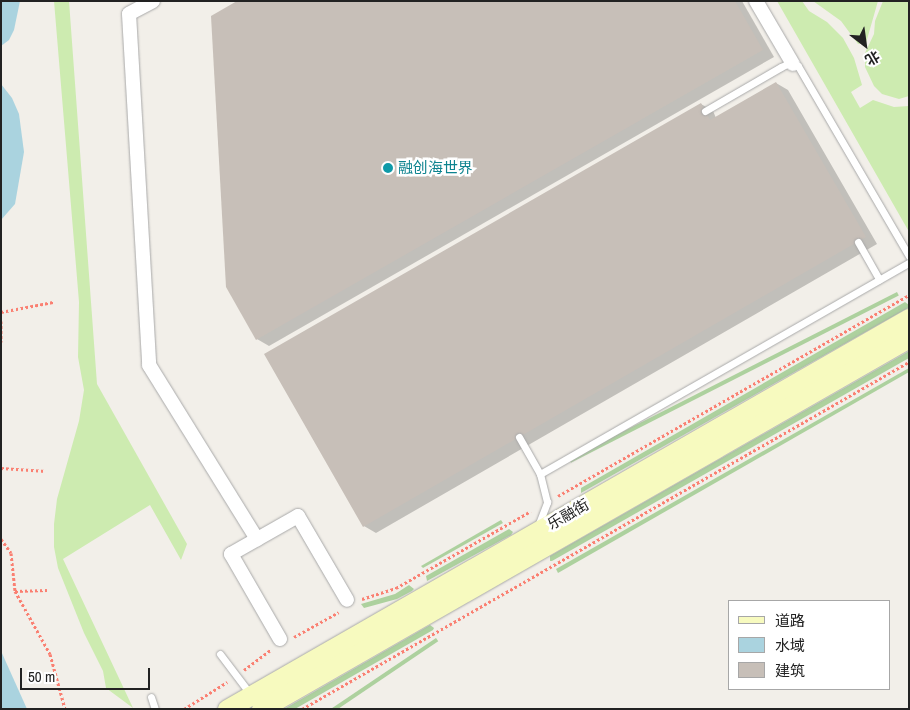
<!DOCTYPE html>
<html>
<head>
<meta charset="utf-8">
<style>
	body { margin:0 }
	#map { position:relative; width:910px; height:710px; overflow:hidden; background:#f2efe9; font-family:"Archivo Narrow","Noto Sans SC",sans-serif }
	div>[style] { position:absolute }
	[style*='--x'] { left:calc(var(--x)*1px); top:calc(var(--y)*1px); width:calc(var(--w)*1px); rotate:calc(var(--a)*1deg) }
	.grass>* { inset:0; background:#cdebb0 }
	.forest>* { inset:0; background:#add19e; transform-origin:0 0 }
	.water>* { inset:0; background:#aad3df }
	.shadow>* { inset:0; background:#0003 }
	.building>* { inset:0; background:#c7bfb8 }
	.path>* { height:3px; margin-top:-1.5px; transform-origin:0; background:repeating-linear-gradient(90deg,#fa8072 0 2.5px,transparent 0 5px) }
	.roads { filter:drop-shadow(0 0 1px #a9a9a9) drop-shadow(0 0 1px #a9a9a9) }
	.lane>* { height:7px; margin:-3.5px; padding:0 3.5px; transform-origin:3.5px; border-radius:3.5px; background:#fff }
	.street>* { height:14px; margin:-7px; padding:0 7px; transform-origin:7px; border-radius:7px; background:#fff }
	.secondary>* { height:19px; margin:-9.5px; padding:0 9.5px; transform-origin:9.5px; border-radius:9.5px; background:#f7fabf }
	.dots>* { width:14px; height:14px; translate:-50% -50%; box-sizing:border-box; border:2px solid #fff; border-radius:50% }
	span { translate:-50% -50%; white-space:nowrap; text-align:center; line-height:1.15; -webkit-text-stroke:5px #fff; paint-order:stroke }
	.culture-label { font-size:15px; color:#0d838f }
	.left { translate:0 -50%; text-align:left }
	.street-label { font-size:15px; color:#222 }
	.frame { position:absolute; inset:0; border:2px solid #222; pointer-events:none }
	.legend { position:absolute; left:728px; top:600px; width:162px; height:90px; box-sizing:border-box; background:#fff; border:1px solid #a7a7a7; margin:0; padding:6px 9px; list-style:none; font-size:15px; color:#222 }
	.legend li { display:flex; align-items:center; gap:10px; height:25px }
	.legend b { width:25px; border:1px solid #a7a7a7 }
	.north { position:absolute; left:840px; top:20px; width:50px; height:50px; -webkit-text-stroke:4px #fff; paint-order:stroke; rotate:150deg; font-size:14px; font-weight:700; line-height:20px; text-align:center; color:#222 }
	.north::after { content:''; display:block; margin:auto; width:18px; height:22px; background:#222; clip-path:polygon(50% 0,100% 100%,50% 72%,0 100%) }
	.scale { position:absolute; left:20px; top:668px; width:130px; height:22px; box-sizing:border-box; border:2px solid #222; border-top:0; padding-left:6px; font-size:15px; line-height:18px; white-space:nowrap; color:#222; -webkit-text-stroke:4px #fff; paint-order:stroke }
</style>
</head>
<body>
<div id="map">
	<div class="grass">
		<i style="clip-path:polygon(54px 1px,69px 1px,97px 384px,187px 544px,181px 560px,150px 505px,63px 559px,133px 708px,106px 688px,103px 671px,84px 633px,58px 568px,54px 547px,54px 524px,57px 499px,79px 421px,84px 390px,78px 357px,79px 302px)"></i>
		<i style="clip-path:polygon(777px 1px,802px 1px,809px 11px,827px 22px,843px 38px,854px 58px,862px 85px,851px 92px,860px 108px,873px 100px,894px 107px,909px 106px,908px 230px)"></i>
		<i style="clip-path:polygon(813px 1px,878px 1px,866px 43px,858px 44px,841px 21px)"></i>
		<i style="clip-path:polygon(883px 1px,909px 1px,909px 96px,899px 99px,882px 94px,874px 86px,865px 67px,865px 53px,874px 34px,875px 21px)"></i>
	</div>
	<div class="forest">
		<i style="left:897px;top:292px;width:4px;height:368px;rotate:63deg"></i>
		<i style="clip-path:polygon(905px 302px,909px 305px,908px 308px,581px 493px,581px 488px)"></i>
		<i style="clip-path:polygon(909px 351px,909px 358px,552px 561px,550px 561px,550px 556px)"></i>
		<i style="clip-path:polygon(909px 368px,909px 372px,558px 573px,556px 569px)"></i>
		<i style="clip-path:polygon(501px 520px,503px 523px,423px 568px,421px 566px)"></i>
		<i style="clip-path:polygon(509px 529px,513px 532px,511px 535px,427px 581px,426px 576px)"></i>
		<i style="clip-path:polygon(409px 585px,414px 589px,412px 591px,397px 599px,364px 608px,361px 604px,395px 594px)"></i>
		<i style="clip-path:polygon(430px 625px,434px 628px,433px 630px,295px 709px,284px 709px)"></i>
		<i style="left:436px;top:638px;width:4px;height:142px;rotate:56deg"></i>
	</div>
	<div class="water">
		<i style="clip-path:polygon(1px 1px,20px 1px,14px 30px,9px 40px,1px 46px)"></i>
		<i style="clip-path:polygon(1px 84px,12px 98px,19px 114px,24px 152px,15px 204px,1px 220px)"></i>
		<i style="clip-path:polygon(1px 651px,27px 709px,1px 709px)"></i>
	</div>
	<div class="shadow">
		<i style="clip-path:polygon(239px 1px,742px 1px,774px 57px,269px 346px,257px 339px)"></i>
		<i style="clip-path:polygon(776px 83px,788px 90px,877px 244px,376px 533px,364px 526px,701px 104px,713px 111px,716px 118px)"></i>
	</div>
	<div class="building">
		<i style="clip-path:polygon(237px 1px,735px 1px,763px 50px,256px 340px,226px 287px,211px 16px)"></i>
		<i style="clip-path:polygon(776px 82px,866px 237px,363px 527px,264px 354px,701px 103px,710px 120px)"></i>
	</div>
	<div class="path">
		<i style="--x:1;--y:312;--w:53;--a:-10.9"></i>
		<i style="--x:1;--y:321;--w:21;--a:90"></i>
		<i style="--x:1;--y:468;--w:45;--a:3.8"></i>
		<i style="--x:558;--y:496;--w:404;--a:-29.8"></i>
		<i style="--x:1;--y:539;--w:17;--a:54"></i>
		<i style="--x:11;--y:553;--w:38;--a:84"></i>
		<i style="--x:15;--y:591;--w:72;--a:60.9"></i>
		<i style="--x:50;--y:654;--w:57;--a:74.7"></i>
		<i style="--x:15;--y:591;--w:32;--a:-2"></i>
		<i style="--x:362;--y:599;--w:36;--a:-18"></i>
		<i style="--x:396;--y:588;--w:155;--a:-29.7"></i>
		<i style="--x:294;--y:637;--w:51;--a:-29.1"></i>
		<i style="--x:244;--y:670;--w:34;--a:-37"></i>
		<i style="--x:184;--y:709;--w:51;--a:-32.1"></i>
		<i style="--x:302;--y:709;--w:699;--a:-29.76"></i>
	</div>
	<div class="roads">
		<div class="lane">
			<i style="--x:705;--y:111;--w:88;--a:-30.1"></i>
			<i style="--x:781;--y:67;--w:7;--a:-27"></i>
			<i style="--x:787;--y:64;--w:11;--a:10"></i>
			<i style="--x:798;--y:66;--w:220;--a:59.7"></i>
			<i style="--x:858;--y:242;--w:43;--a:60.4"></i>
			<i style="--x:519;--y:437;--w:43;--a:60.4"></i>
			<i style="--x:538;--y:526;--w:26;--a:-69"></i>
			<i style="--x:547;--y:502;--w:29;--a:-104"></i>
			<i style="--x:540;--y:474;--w:425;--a:-29.8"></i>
			<i style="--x:220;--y:654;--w:51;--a:52.9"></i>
			<i style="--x:151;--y:697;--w:13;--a:72"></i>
		</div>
		<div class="street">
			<i style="--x:153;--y:1;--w:27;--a:152"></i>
			<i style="--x:129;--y:14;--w:352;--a:86.7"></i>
			<i style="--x:149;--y:365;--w:205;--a:58.2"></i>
			<i style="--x:756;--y:1;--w:73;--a:59.6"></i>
			<i style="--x:280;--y:639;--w:98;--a:-120"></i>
			<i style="--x:231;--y:554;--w:77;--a:-29.6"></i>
			<i style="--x:298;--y:516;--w:97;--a:59.7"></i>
		</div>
		<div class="secondary">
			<i style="--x:227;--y:709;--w:786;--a:-29.83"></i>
			<i style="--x:261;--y:709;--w:747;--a:-29.79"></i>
		</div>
	</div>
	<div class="dots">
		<i style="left:388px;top:168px;background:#0f9aa8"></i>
	</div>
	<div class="culture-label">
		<span class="left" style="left:398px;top:168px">融创海世界</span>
	</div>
	<div class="street-label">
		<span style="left:568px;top:514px;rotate:-30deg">乐融街</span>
	</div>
	<div class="frame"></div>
	<ul class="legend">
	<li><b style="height:6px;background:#f7fabf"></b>道路</li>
	<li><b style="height:14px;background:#aad3df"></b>水域</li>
	<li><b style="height:14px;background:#c7bfb8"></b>建筑</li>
	</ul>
	<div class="north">北</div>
	<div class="scale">50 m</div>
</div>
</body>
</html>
